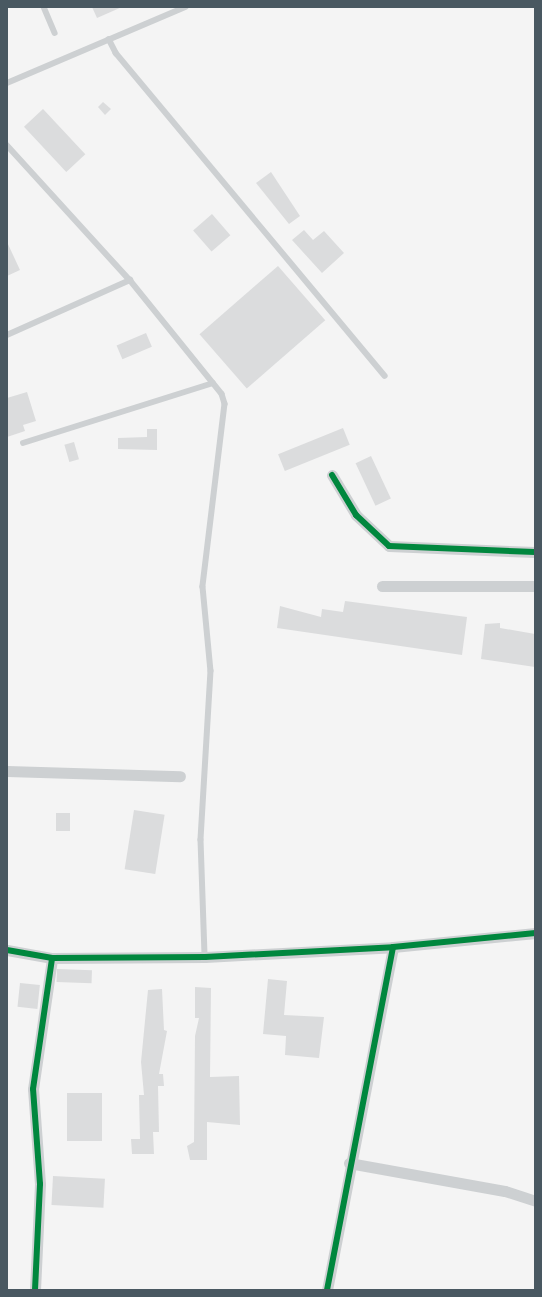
<!DOCTYPE html>
<html>
<head>
<meta charset="utf-8">
<style>
	body { margin:0 }
	#map { position:relative; width:542px; height:1297px; overflow:hidden; background:#f4f4f4; font-family:"Noto Sans",sans-serif }
	div>[style] { position:absolute }
	[style*='--x'] { left:calc(var(--x)*1px); top:calc(var(--y)*1px); width:calc(var(--w)*1px); rotate:calc(var(--a)*1deg) }
	.building>* { inset:0; background:#dbdcdd; transform-origin:0 0 }
	.service>* { height:5.5px; margin:-2.75px; padding:0 2.75px; transform-origin:2.75px; border-radius:2.75px; background:#cdd0d2 }
	.minor>* { height:11px; margin:-5.5px; padding:0 5.5px; transform-origin:5.5px; border-radius:5.5px; background:#cdd0d2 }
	.cycleway>* { height:6px; margin:-3px; padding:0 3px; transform-origin:3px; border-radius:3px; background:#00873e }
	span { translate:-50% -50%; white-space:nowrap; text-align:center; line-height:1.15; -webkit-text-stroke:3px #fff; paint-order:stroke }
	.frame { position:absolute; inset:0; border:8px solid #495861; pointer-events:none }
</style>
</head>
<body>
<div id="map">
	<div class="building">
		<i style="clip-path:polygon(92px 7px,122px 7px,97px 18px)"></i>
		<i style="clip-path:polygon(103px 102px,111px 109px,105px 115px,98px 107px)"></i>
		<i style="left:43px;top:109px;width:62px;height:26px;rotate:47deg"></i>
		<i style="clip-path:polygon(271px 172px,300px 216px,289px 224px,256px 183px)"></i>
		<i style="left:212px;top:214px;width:28px;height:25px;rotate:49deg"></i>
		<i style="clip-path:polygon(304px 230px,313px 240px,324px 231px,344px 253px,322px 273px,292px 240px)"></i>
		<i style="clip-path:polygon(7px 242px,20px 270px,7px 276px)"></i>
		<i style="left:278px;top:266px;width:72px;height:104px;rotate:49deg"></i>
		<i style="left:146px;top:333px;width:15px;height:32px;rotate:67deg"></i>
		<i style="clip-path:polygon(27px 392px,36px 421px,23px 425px,25px 431px,7px 437px,7px 398px)"></i>
		<i style="left:343px;top:428px;width:18px;height:70px;rotate:68deg"></i>
		<i style="clip-path:polygon(147px 429px,157px 429px,157px 450px,118px 449px,118px 438px,147px 437px)"></i>
		<i style="left:74px;top:442px;width:18px;height:10px;rotate:74deg"></i>
		<i style="left:371px;top:456px;width:47px;height:17px;rotate:65deg"></i>
		<i style="clip-path:polygon(345px 601px,467px 617px,462px 655px,277px 628px,280px 606px,321px 617px,322px 609px,343px 612px)"></i>
		<i style="clip-path:polygon(500px 623px,500px 628px,535px 634px,535px 667px,481px 659px,485px 624px)"></i>
		<i style="left:134px;top:810px;width:31px;height:60px;rotate:9deg"></i>
		<i style="left:56px;top:813px;width:14px;height:18px"></i>
		<i style="left:57px;top:969px;width:35px;height:13px;rotate:2deg"></i>
		<i style="clip-path:polygon(268px 979px,287px 981px,284px 1015px,324px 1017px,319px 1058px,285px 1055px,286px 1036px,263px 1034px)"></i>
		<i style="left:20px;top:983px;width:20px;height:24px;rotate:6deg"></i>
		<i style="clip-path:polygon(195px 987px,211px 988px,210px 1077px,239px 1076px,240px 1125px,207px 1122px,207px 1160px,190px 1160px,187px 1146px,194px 1142px,195px 1036px,199px 1018px,195px 1018px)"></i>
		<i style="clip-path:polygon(162px 989px,164px 1030px,167px 1031px,159px 1074px,163px 1074px,164px 1086px,158px 1086px,159px 1132px,153px 1132px,154px 1154px,132px 1154px,131px 1139px,140px 1139px,139px 1095px,144px 1095px,141px 1062px,148px 990px)"></i>
		<i style="left:67px;top:1093px;width:35px;height:48px"></i>
		<i style="left:53px;top:1176px;width:52px;height:29px;rotate:3deg"></i>
	</div>
	<div class="service">
		<i style="--x:44;--y:7;--w:28;--a:67"></i>
		<i style="--x:109;--y:39;--w:16;--a:63"></i>
		<i style="--x:116;--y:53;--w:420;--a:50.2"></i>
		<i style="--x:7;--y:83;--w:194;--a:-23.1"></i>
		<i style="--x:7;--y:145;--w:183;--a:47.7"></i>
		<i style="--x:130;--y:280;--w:146;--a:51.1"></i>
		<i style="--x:222;--y:394;--w:10;--a:73"></i>
		<i style="--x:225;--y:404;--w:184;--a:96.9"></i>
		<i style="--x:203;--y:587;--w:84;--a:84.6"></i>
		<i style="--x:211;--y:671;--w:169;--a:93.4"></i>
		<i style="--x:201;--y:840;--w:117;--a:88"></i>
		<i style="--x:7;--y:335;--w:135;--a:-24.1"></i>
		<i style="--x:23;--y:443;--w:199;--a:-17.5"></i>
	</div>
	<div class="minor">
		<i style="--x:332;--y:475;--w:47;--a:59"></i>
		<i style="--x:356;--y:515;--w:45;--a:43.2"></i>
		<i style="--x:389;--y:546;--w:146;--a:2.4"></i>
		<i style="--x:382;--y:586;--w:153;--a:0"></i>
		<i style="--x:7;--y:771;--w:173;--a:1.7"></i>
		<i style="--x:7;--y:950;--w:46;--a:10.1"></i>
		<i style="--x:52;--y:958;--w:153;--a:-0.4"></i>
		<i style="--x:205;--y:957;--w:188;--a:-3"></i>
		<i style="--x:393;--y:947;--w:143;--a:-5.6"></i>
		<i style="--x:349;--y:1163;--w:158;--a:10.2"></i>
		<i style="--x:505;--y:1191;--w:32;--a:18"></i>
		<i style="--x:35;--y:1290;--w:106;--a:-87.3"></i>
		<i style="--x:40;--y:1184;--w:95;--a:-94.2"></i>
		<i style="--x:33;--y:1089;--w:132;--a:-81.7"></i>
		<i style="--x:327;--y:1290;--w:349;--a:-79.1"></i>
	</div>
	<div class="cycleway">
		<i style="--x:332;--y:475;--w:47;--a:59"></i>
		<i style="--x:356;--y:515;--w:45;--a:43.2"></i>
		<i style="--x:389;--y:546;--w:146;--a:2.4"></i>
		<i style="--x:7;--y:950;--w:46;--a:10.1"></i>
		<i style="--x:52;--y:958;--w:153;--a:-0.4"></i>
		<i style="--x:205;--y:957;--w:188;--a:-3"></i>
		<i style="--x:393;--y:947;--w:143;--a:-5.6"></i>
		<i style="--x:35;--y:1290;--w:106;--a:-87.3"></i>
		<i style="--x:40;--y:1184;--w:95;--a:-94.2"></i>
		<i style="--x:33;--y:1089;--w:132;--a:-81.7"></i>
		<i style="--x:327;--y:1290;--w:349;--a:-79.1"></i>
	</div>
	<div class="frame"></div>
</div>
</body>
</html>
